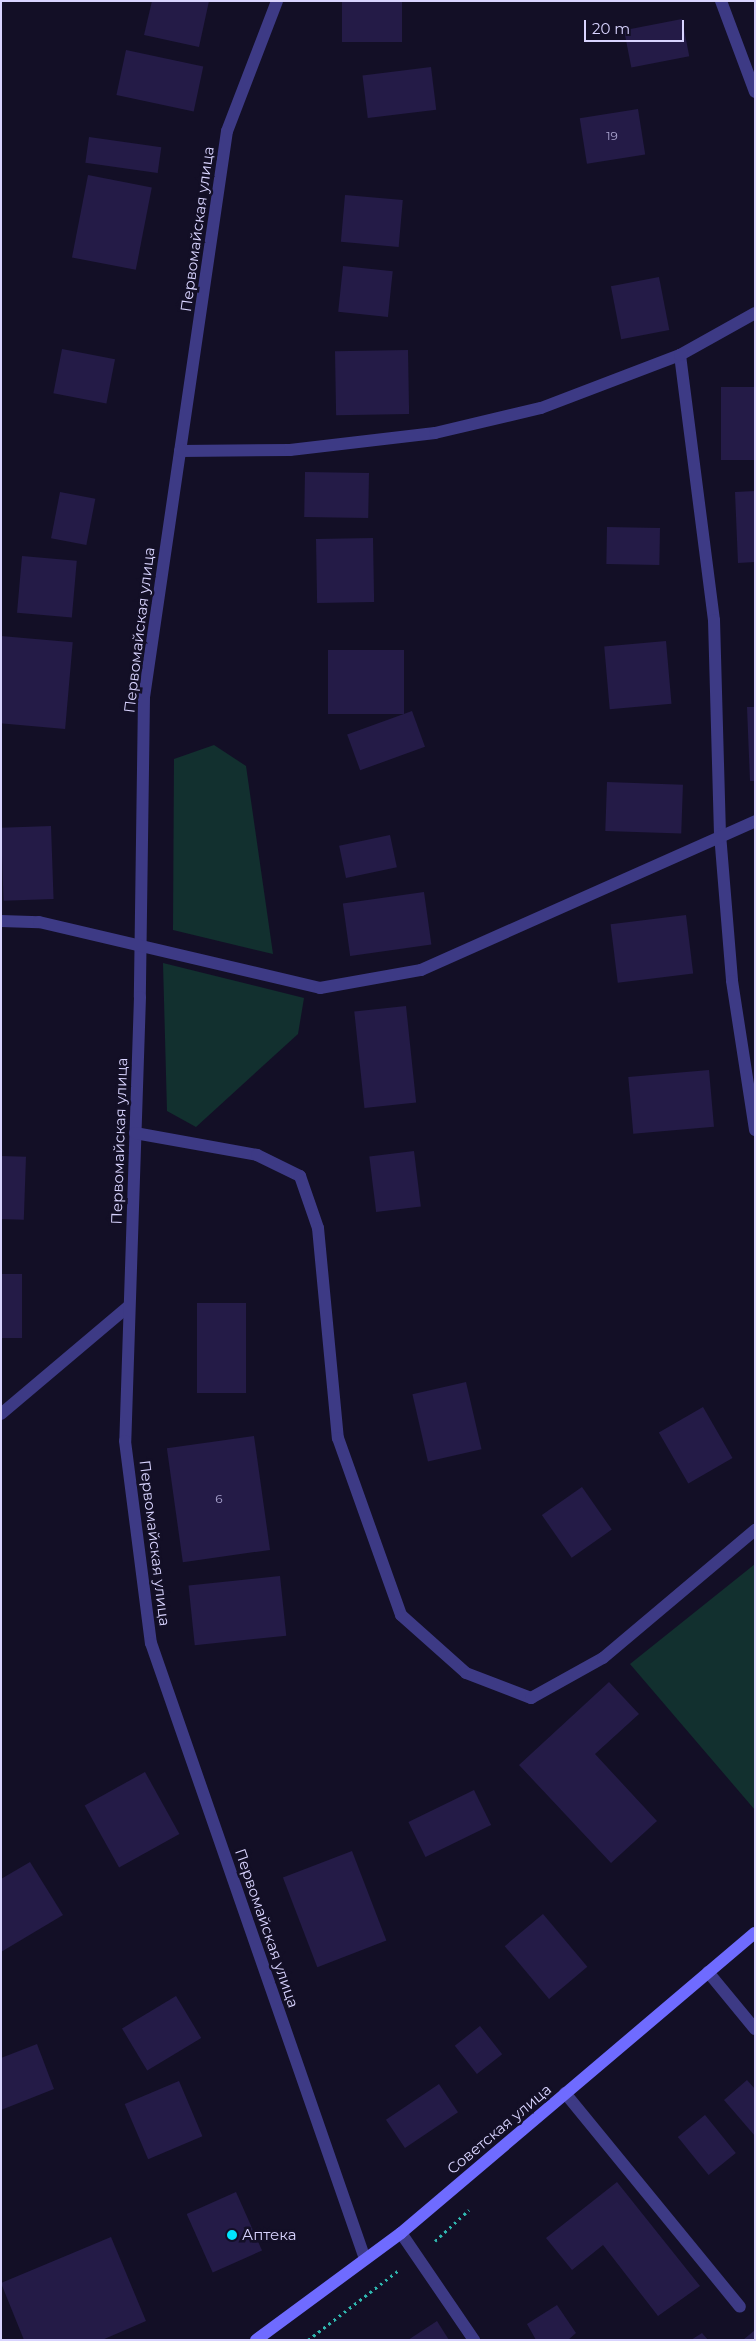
<!DOCTYPE html>
<html>
<head>
<meta charset="utf-8">
<style>
	body { margin:0 }
	#map { position:relative; width:756px; height:2341px; overflow:hidden; background:#130f26; font-family:Montserrat,sans-serif }
	div>[style] { position:absolute }
	[style*='--x'] { left:calc(var(--x)*1px); top:calc(var(--y)*1px); width:calc(var(--w)*1px); rotate:calc(var(--a)*1deg) }
	.green>* { inset:0; background:#12302f }
	.building>* { inset:0; background:#241b47; transform-origin:0 0 }
	.path>* { height:3px; margin-top:-1.5px; transform-origin:0; background:repeating-linear-gradient(90deg,#2fb8b0 0 2.5px,transparent 0 6.5px) }
	.service>* { height:12px; margin:-6px; padding:0 6px; transform-origin:6px; border-radius:6px; background:#3d3a85 }
	.minor>* { height:12px; margin:-6px; padding:0 6px; transform-origin:6px; border-radius:6px; background:#3d3a85 }
	.secondary>* { height:12px; margin:-6px; padding:0 6px; transform-origin:6px; border-radius:6px; background:#6f6bff }
	.dots>* { width:14px; height:14px; translate:-50% -50%; box-sizing:border-box; border:2px solid #130f26; border-radius:50% }
	span { translate:-50% -50%; white-space:nowrap; text-align:center; line-height:1.15; -webkit-text-stroke:5px #130f26; paint-order:stroke }
	.number-label { font-size:12px; color:#aca6d1 }
	.number-label span { -webkit-text-stroke-width:0 }
	.street-label { font-size:15px; color:#d9d4ff }
	.poi-label { font-size:15px; color:#d9d4ff }
	.left { translate:0 -50%; text-align:left }
	.frame { position:absolute; inset:0; border:2px solid #d9d4ff; pointer-events:none }
	.scale { position:absolute; left:584px; top:20px; width:100px; height:22px; box-sizing:border-box; border:2px solid #d9d4ff; border-top:0; padding-left:6px; font-size:15px; line-height:18px; white-space:nowrap; color:#d9d4ff; -webkit-text-stroke:4px #130f26; paint-order:stroke }
</style>
</head>
<body>
<div id="map">
	<div class="green">
		<i style="clip-path:polygon(214px 745px,246px 766px,273px 954px,173px 930px,174px 759px)"></i>
		<i style="clip-path:polygon(163px 963px,304px 998px,298px 1034px,196px 1127px,167px 1111px)"></i>
		<i style="clip-path:polygon(755px 1564px,755px 1810px,630px 1664px)"></i>
	</div>
	<div class="building">
		<i style="clip-path:polygon(152px 1px,209px 1px,199px 47px,144px 35px)"></i>
		<i style="left:342px;top:1px;width:60px;height:41px"></i>
		<i style="left:682px;top:19px;width:38px;height:59px;rotate:79deg"></i>
		<i style="left:126px;top:50px;width:79px;height:46px;rotate:12deg"></i>
		<i style="left:431px;top:67px;width:43px;height:69px;rotate:83deg"></i>
		<i style="left:638px;top:109px;width:46px;height:59px;rotate:81deg"></i>
		<i style="left:89px;top:137px;width:73px;height:26px;rotate:8deg"></i>
		<i style="left:88px;top:175px;width:65px;height:84px;rotate:11deg"></i>
		<i style="left:345px;top:195px;width:58px;height:47px;rotate:5deg"></i>
		<i style="left:343px;top:266px;width:50px;height:46px;rotate:6deg"></i>
		<i style="left:659px;top:277px;width:54px;height:49px;rotate:79deg"></i>
		<i style="left:62px;top:349px;width:54px;height:45px;rotate:11deg"></i>
		<i style="left:408px;top:350px;width:64px;height:73px;rotate:89deg"></i>
		<i style="left:755px;top:387px;width:73px;height:34px;rotate:90deg"></i>
		<i style="left:305px;top:472px;width:64px;height:45px;rotate:1deg"></i>
		<i style="clip-path:polygon(755px 491px,755px 562px,738px 563px,735px 492px)"></i>
		<i style="left:60px;top:492px;width:36px;height:47px;rotate:11deg"></i>
		<i style="left:607px;top:527px;width:53px;height:37px;rotate:1deg"></i>
		<i style="left:373px;top:538px;width:64px;height:57px;rotate:89deg"></i>
		<i style="left:22px;top:556px;width:55px;height:57px;rotate:5deg"></i>
		<i style="left:1px;top:636px;width:72px;height:87px;rotate:5deg"></i>
		<i style="left:666px;top:641px;width:63px;height:62px;rotate:85deg"></i>
		<i style="left:328px;top:650px;width:76px;height:64px"></i>
		<i style="clip-path:polygon(747px 707px,755px 707px,755px 781px,750px 781px)"></i>
		<i style="left:412px;top:711px;width:38px;height:69px;rotate:70deg"></i>
		<i style="left:607px;top:782px;width:76px;height:49px;rotate:2deg"></i>
		<i style="left:51px;top:826px;width:73px;height:50px;rotate:88deg"></i>
		<i style="left:390px;top:835px;width:33px;height:52px;rotate:78deg"></i>
		<i style="left:424px;top:892px;width:53px;height:82px;rotate:82deg"></i>
		<i style="left:686px;top:915px;width:59px;height:76px;rotate:83deg"></i>
		<i style="left:406px;top:1006px;width:97px;height:52px;rotate:84deg"></i>
		<i style="left:709px;top:1070px;width:57px;height:81px;rotate:85deg"></i>
		<i style="left:414px;top:1151px;width:56px;height:45px;rotate:83deg"></i>
		<i style="left:1px;top:1156px;width:25px;height:63px;rotate:2deg"></i>
		<i style="left:1px;top:1274px;width:21px;height:64px"></i>
		<i style="left:197px;top:1303px;width:49px;height:90px"></i>
		<i style="left:466px;top:1382px;width:69px;height:55px;rotate:77deg"></i>
		<i style="left:703px;top:1407px;width:59px;height:51px;rotate:60deg"></i>
		<i style="left:254px;top:1436px;width:115px;height:88px;rotate:82deg"></i>
		<i style="left:582px;top:1487px;width:52px;height:49px;rotate:55deg"></i>
		<i style="left:280px;top:1576px;width:60px;height:92px;rotate:84deg"></i>
		<i style="clip-path:polygon(609px 1682px,639px 1714px,595px 1754px,657px 1821px,611px 1863px,519px 1765px)"></i>
		<i style="left:145px;top:1772px;width:71px;height:69px;rotate:61deg"></i>
		<i style="left:474px;top:1790px;width:39px;height:73px;rotate:64deg"></i>
		<i style="left:352px;top:1851px;width:96px;height:74px;rotate:69deg"></i>
		<i style="clip-path:polygon(30px 1862px,63px 1915px,1px 1952px,1px 1879px)"></i>
		<i style="left:543px;top:1914px;width:69px;height:50px;rotate:50deg"></i>
		<i style="left:176px;top:1996px;width:49px;height:63px;rotate:59deg"></i>
		<i style="left:480px;top:2026px;width:36px;height:32px;rotate:52deg"></i>
		<i style="clip-path:polygon(37px 2044px,54px 2089px,1px 2110px,1px 2058px)"></i>
		<i style="clip-path:polygon(747px 2080px,755px 2089px,755px 2136px,724px 2100px)"></i>
		<i style="left:179px;top:2081px;width:60px;height:59px;rotate:67deg"></i>
		<i style="left:439px;top:2084px;width:34px;height:64px;rotate:56deg"></i>
		<i style="left:705px;top:2115px;width:49px;height:35px;rotate:51deg"></i>
		<i style="clip-path:polygon(617px 2182px,700px 2286px,658px 2316px,603px 2245px,572px 2270px,546px 2238px)"></i>
		<i style="left:236px;top:2192px;width:64px;height:54px;rotate:66deg"></i>
		<i style="clip-path:polygon(111px 2237px,146px 2321px,102px 2340px,24px 2340px,1px 2283px)"></i>
		<i style="clip-path:polygon(557px 2305px,576px 2333px,568px 2340px,536px 2340px,527px 2324px)"></i>
		<i style="clip-path:polygon(437px 2321px,449px 2340px,408px 2340px)"></i>
		<i style="clip-path:polygon(755px 2330px,755px 2340px,743px 2340px)"></i>
		<i style="clip-path:polygon(702px 2333px,708px 2340px,691px 2340px)"></i>
	</div>
	<div class="path">
		<i style="--x:435;--y:2241;--w:46;--a:-42.4"></i>
		<i style="--x:308;--y:2340;--w:115;--a:-37.6"></i>
	</div>
	<div class="service">
		<i style="--x:1;--y:1414;--w:167;--a:-40.2"></i>
		<i style="--x:565;--y:2093;--w:276;--a:50.7"></i>
	</div>
	<div class="minor">
		<i style="--x:277;--y:1;--w:139;--a:111"></i>
		<i style="--x:227;--y:131;--w:572;--a:98.34"></i>
		<i style="--x:144;--y:697;--w:300;--a:90.8"></i>
		<i style="--x:140;--y:997;--w:444;--a:91.9"></i>
		<i style="--x:125;--y:1441;--w:204;--a:82.7"></i>
		<i style="--x:151;--y:1643;--w:652;--a:70.84"></i>
		<i style="--x:721;--y:1;--w:97;--a:69.5"></i>
		<i style="--x:680;--y:355;--w:267;--a:82.7"></i>
		<i style="--x:714;--y:620;--w:214;--a:88.4"></i>
		<i style="--x:720;--y:834;--w:147;--a:85.3"></i>
		<i style="--x:732;--y:981;--w:151;--a:81.2"></i>
		<i style="--x:180;--y:451;--w:110;--a:-0.5"></i>
		<i style="--x:290;--y:450;--w:146;--a:-6.7"></i>
		<i style="--x:435;--y:433;--w:109;--a:-13.3"></i>
		<i style="--x:541;--y:408;--w:149;--a:-20.9"></i>
		<i style="--x:680;--y:355;--w:86;--a:-29.2"></i>
		<i style="--x:1;--y:921;--w:38;--a:2"></i>
		<i style="--x:39;--y:922;--w:289;--a:13.2"></i>
		<i style="--x:320;--y:988;--w:103;--a:-10.1"></i>
		<i style="--x:421;--y:970;--w:366;--a:-24"></i>
		<i style="--x:135;--y:1133;--w:124;--a:10.2"></i>
		<i style="--x:257;--y:1155;--w:48;--a:26"></i>
		<i style="--x:300;--y:1176;--w:55;--a:70.9"></i>
		<i style="--x:318;--y:1228;--w:211;--a:84.6"></i>
		<i style="--x:338;--y:1438;--w:188;--a:70.4"></i>
		<i style="--x:401;--y:1615;--w:87;--a:41.7"></i>
		<i style="--x:466;--y:1673;--w:70;--a:21"></i>
		<i style="--x:531;--y:1698;--w:82;--a:-29.1"></i>
		<i style="--x:603;--y:1658;--w:199;--a:-40.1"></i>
		<i style="--x:708;--y:1972;--w:74;--a:50.5"></i>
		<i style="--x:401;--y:2233;--w:130;--a:55.7"></i>
	</div>
	<div class="secondary">
		<i style="--x:256;--y:2340;--w:180;--a:-36.4"></i>
		<i style="--x:401;--y:2233;--w:464;--a:-40.3"></i>
	</div>
	<div class="dots">
		<i style="left:232px;top:2235px;background:#00e5ff"></i>
	</div>
	<div class="number-label">
		<span style="left:612px;top:136px">19</span>
		<span style="left:219px;top:1499px">6</span>
	</div>
	<div class="street-label">
		<span style="left:197px;top:229px;rotate:-82deg">Первомайская улица</span>
		<span style="left:139px;top:630px;rotate:-83deg">Первомайская улица</span>
		<span style="left:119px;top:1141px;rotate:-88deg">Первомайская улица</span>
		<span style="left:155px;top:1543px;rotate:83deg">Первомайская улица</span>
		<span style="left:267px;top:1928px;rotate:71deg">Первомайская улица</span>
		<span style="left:499px;top:2129px;rotate:-40deg">Советская улица</span>
	</div>
	<div class="poi-label">
		<span class="left" style="left:242px;top:2235px">Аптека</span>
	</div>
	<div class="frame"></div>
	<div class="scale">20 m</div>
</div>
</body>
</html>
